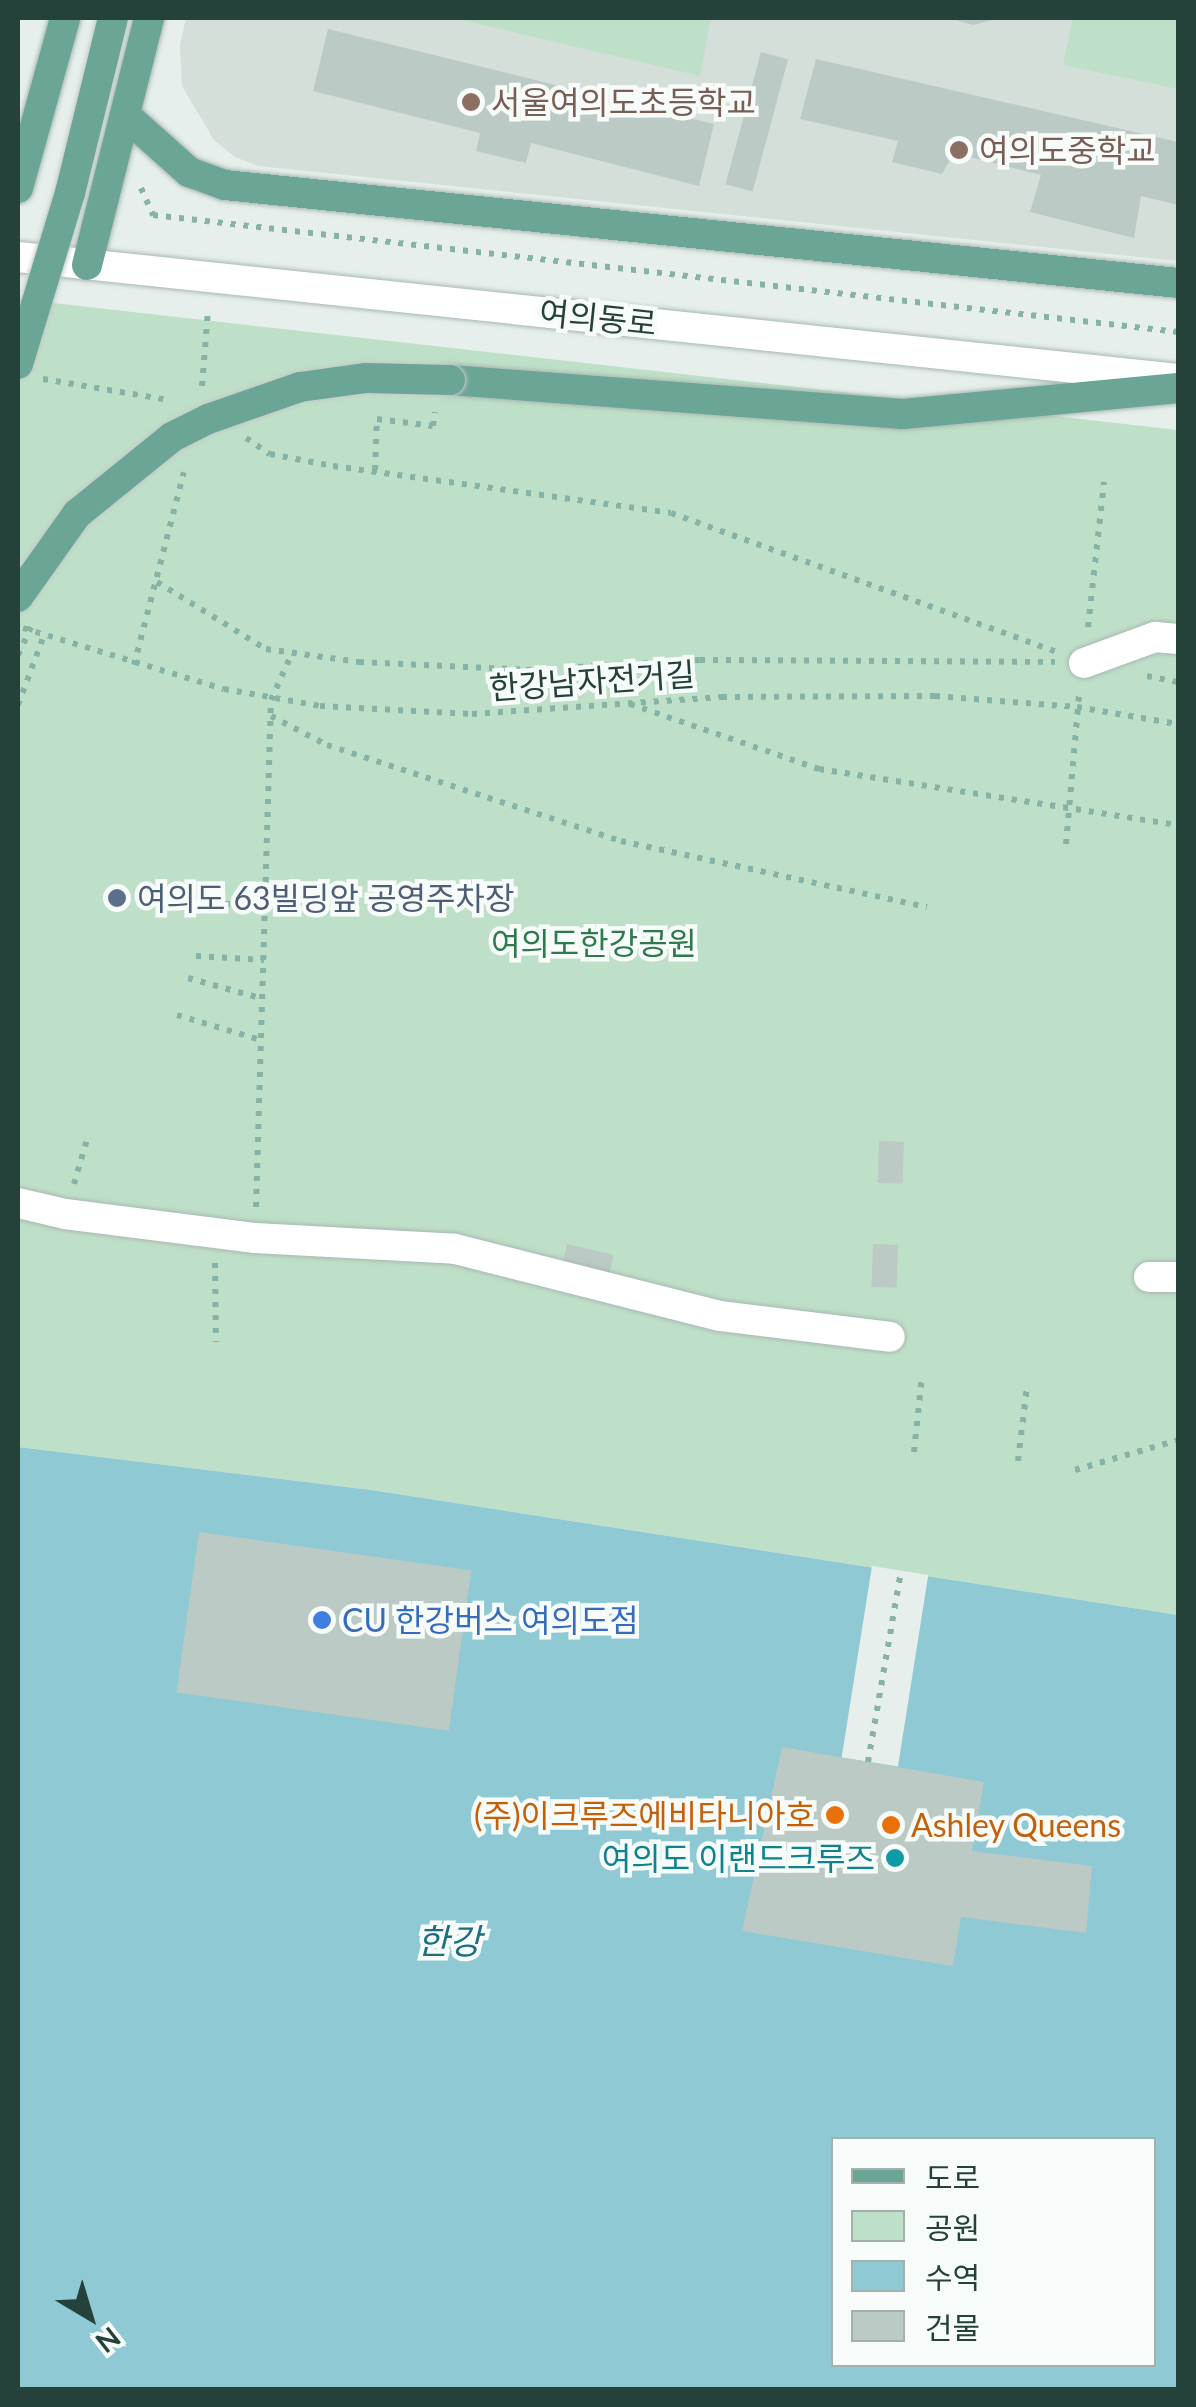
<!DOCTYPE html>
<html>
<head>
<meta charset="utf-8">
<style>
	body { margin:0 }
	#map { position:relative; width:1196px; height:2407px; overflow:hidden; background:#e6efeb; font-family:Lato,"Noto Sans KR",sans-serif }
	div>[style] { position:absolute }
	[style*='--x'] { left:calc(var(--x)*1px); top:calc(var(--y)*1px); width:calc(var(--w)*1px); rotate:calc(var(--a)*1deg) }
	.built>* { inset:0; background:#d4dfda }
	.green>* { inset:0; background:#bfe0c8 }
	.water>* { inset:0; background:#8ec9d4 }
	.pier>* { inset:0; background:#e6efeb; transform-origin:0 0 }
	.building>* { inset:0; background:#bbcac4; transform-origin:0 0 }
	.path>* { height:6px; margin-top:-3px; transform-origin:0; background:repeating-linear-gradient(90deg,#86b3a5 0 5px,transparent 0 13px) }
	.roads { filter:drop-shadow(0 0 2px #a8b8b2) drop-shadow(0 0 2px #a8b8b2) }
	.street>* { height:30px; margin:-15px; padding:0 15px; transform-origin:15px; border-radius:15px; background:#fff }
	.secondary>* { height:30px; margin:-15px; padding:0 15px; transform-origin:15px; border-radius:15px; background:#fff }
	.primary>* { height:30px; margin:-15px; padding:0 15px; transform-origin:15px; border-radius:15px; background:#6aa596 }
	.path-bridge>* { height:6px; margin-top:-3px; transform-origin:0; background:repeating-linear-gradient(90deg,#86b3a5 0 5px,transparent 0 13px) }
	.bridges { filter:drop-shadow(0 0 2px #c2cac8) drop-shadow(0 0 2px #c2cac8) }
	.primary-bridge>* { height:30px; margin:-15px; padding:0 15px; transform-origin:15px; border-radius:15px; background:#6aa596 }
	.dots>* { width:28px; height:28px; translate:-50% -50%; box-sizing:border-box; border:5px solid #f7fbf9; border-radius:50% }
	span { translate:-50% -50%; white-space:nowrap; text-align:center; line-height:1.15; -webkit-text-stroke:9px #f7fbf9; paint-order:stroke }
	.education-label { font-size:32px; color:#785e54 }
	.left { translate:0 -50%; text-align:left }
	.street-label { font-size:32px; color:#24423a }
	.service-label { font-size:32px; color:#4e5e75 }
	.park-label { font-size:32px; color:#2d7a4b }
	.shop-label { font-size:32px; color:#366cbe }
	.food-label { font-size:32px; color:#c56008 }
	.right { translate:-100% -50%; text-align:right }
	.culture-label { font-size:32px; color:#0d838f }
	.water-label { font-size:35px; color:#1c6f80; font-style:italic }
	.frame { position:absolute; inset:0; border:20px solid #24423a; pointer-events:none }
	.legend { position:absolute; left:831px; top:2137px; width:325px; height:230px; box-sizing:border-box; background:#f7fbf9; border:2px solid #a3b1ad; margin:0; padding:12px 18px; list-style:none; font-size:30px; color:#24423a }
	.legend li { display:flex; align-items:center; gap:20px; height:50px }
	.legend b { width:50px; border:2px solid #a3b1ad }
	.north { position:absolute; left:40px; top:2267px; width:100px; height:100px; -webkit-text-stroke:8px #f7fbf9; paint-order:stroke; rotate:142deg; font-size:28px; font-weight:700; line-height:40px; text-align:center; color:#24423a }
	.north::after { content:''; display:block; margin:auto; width:35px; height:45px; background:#24423a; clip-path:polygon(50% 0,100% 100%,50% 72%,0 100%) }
</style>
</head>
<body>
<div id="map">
	<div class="built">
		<i style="clip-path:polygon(186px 18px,1178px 18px,1178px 261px,258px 166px,235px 157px,214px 140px,182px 86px,180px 44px)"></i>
	</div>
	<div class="green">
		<i style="clip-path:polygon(453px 18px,711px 18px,700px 76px)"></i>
		<i style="clip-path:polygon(1073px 18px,1178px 18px,1178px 89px,1063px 65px)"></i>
		<i style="clip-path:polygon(18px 299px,1178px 430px,1178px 1615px,371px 1490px,18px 1447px)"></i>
	</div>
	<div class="water">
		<i style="clip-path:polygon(evenodd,18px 1447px,371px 1490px,1178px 1615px,1178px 2389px,18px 2390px,18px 1447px,834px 2140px,1154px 2140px,1154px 2364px,834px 2364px,834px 2140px)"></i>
	</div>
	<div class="pier">
		<i style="left:872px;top:1566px;width:57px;height:194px;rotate:9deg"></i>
	</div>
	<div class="building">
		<i style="clip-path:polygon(948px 18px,996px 18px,996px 19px,973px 25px)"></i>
		<i style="clip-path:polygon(328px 29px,714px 124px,699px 186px,531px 143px,526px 163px,476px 151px,480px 133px,313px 91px)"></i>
		<i style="left:761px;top:52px;width:28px;height:137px;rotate:15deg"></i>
		<i style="clip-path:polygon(816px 59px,1178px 142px,1178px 205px,1141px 196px,1134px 238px,1030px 212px,1041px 175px,954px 153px,942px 174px,892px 162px,898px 141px,800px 119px)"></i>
		<i style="left:879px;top:1141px;width:25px;height:42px;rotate:2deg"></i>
		<i style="left:567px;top:1244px;width:48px;height:24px;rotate:13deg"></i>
		<i style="left:873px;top:1244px;width:25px;height:43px;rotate:2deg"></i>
		<i style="left:199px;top:1532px;width:275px;height:162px;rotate:8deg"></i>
		<i style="clip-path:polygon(782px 1747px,984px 1782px,972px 1851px,1092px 1866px,1086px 1933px,961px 1917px,953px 1966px,742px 1931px)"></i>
	</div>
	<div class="path">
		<i style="--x:141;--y:188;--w:30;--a:66"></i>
		<i style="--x:153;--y:215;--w:1032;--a:6.51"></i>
		<i style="--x:43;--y:379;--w:128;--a:9.5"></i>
		<i style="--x:202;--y:386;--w:77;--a:-85.5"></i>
		<i style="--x:246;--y:438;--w:29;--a:34"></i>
		<i style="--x:270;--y:454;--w:64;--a:10.8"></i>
		<i style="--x:333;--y:466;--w:341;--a:7.9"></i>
		<i style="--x:671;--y:513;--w:408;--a:19.8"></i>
		<i style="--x:375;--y:470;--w:51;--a:-87.8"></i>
		<i style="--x:377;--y:419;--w:56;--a:7.1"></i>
		<i style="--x:433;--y:426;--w:14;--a:-82"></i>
		<i style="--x:157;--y:582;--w:128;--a:31.6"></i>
		<i style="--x:266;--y:649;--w:94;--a:8"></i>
		<i style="--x:359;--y:662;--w:167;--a:2.7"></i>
		<i style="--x:526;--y:670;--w:174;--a:-3.3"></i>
		<i style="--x:700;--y:660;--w:355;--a:0.3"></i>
		<i style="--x:1088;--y:627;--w:146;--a:-83.7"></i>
		<i style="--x:23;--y:628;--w:210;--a:16.9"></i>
		<i style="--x:224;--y:689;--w:97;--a:10"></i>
		<i style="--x:320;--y:706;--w:152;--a:3"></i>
		<i style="--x:472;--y:714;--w:251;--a:-3.9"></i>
		<i style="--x:722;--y:697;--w:213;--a:-0.3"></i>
		<i style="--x:935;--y:696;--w:142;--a:4.4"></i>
		<i style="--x:1077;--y:707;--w:102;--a:9.6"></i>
		<i style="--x:134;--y:665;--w:199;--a:-75.5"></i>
		<i style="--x:1147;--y:676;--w:32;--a:11"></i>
		<i style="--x:630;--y:704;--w:200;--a:19"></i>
		<i style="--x:819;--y:769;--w:363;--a:8.9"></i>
		<i style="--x:18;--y:705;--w:75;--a:-69.6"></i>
		<i style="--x:271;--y:716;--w:63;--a:27.4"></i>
		<i style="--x:327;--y:745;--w:309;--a:18.1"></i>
		<i style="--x:621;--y:841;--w:313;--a:12.2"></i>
		<i style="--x:1066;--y:844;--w:151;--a:-85"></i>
		<i style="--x:212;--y:904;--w:54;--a:0"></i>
		<i style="--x:196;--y:956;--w:68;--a:3.4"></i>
		<i style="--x:188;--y:978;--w:78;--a:15.6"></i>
		<i style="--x:177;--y:1015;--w:88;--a:16.6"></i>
		<i style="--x:74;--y:1184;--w:50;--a:-73.7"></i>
		<i style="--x:256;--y:1207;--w:507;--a:-88.31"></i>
		<i style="--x:271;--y:700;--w:51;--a:-65.9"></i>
		<i style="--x:215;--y:1263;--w:79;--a:89.3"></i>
		<i style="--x:914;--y:1452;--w:76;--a:-84"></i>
		<i style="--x:1018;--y:1461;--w:75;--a:-83.1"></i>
		<i style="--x:1075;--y:1470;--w:107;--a:-16.2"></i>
		<i style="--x:868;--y:1762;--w:194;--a:-80.2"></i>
	</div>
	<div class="roads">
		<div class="street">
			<i style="--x:1084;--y:663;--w:76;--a:-20.1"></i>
			<i style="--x:1155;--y:637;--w:23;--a:5"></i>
			<i style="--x:18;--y:1203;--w:48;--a:13.2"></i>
			<i style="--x:65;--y:1214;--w:192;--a:7.2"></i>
			<i style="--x:255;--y:1238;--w:200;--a:3.1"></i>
			<i style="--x:455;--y:1249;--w:273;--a:14.2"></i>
			<i style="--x:720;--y:1316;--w:171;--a:7"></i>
			<i style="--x:1149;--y:1277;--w:29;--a:0"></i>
		</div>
		<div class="secondary">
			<i style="--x:18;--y:257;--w:1166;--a:6"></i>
		</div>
		<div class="primary">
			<i style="--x:125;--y:115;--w:86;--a:41.7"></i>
			<i style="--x:189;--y:172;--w:38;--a:20"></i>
			<i style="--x:225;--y:185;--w:958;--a:5.87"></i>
			<i style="--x:18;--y:188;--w:176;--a:-74.5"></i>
			<i style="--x:87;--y:265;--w:255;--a:-75.9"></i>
			<i style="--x:450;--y:380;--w:454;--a:4.3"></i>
			<i style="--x:903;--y:414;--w:276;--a:-5.4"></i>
		</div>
	</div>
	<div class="path-bridge">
		<i style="--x:18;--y:655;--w:33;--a:-65"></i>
	</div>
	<div class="bridges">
		<div class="primary-bridge">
			<i style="--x:18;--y:364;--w:179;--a:-73.1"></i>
			<i style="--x:70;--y:193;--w:180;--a:-76.2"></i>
			<i style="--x:18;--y:597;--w:102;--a:-54.6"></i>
			<i style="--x:77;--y:514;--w:122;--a:-39"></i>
			<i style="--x:172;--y:437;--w:40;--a:-26.6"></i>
			<i style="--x:208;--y:419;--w:97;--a:-19.2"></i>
			<i style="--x:300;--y:387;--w:67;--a:-7.8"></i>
			<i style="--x:366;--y:378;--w:84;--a:1.4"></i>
		</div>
	</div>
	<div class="dots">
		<i style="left:471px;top:102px;background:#8d6e63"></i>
		<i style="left:959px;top:150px;background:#8d6e63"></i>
		<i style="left:117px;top:898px;background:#5c6f8a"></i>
		<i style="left:322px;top:1620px;background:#3f7fe0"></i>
		<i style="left:835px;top:1815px;background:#e8710a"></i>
		<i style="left:891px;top:1825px;background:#e8710a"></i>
		<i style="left:895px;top:1858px;background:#0f9aa8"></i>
	</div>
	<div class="education-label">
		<span class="left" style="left:491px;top:102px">서울여의도초등학교</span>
		<span class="left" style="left:979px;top:150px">여의도중학교</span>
	</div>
	<div class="street-label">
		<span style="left:598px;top:318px;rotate:6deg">여의동로</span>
		<span style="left:592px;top:681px;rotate:-4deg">한강남자전거길</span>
	</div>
	<div class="service-label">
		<span class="left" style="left:137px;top:898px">여의도 63빌딩앞 공영주차장</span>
	</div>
	<div class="park-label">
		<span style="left:594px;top:943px">여의도한강공원</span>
	</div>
	<div class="shop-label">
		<span class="left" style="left:342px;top:1620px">CU 한강버스 여의도점</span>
	</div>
	<div class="food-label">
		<span class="right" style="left:815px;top:1815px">(주)이크루즈에비타니아호</span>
		<span class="left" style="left:911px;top:1825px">Ashley Queens</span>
	</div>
	<div class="culture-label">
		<span class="right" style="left:875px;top:1858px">여의도 이랜드크루즈</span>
	</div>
	<div class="water-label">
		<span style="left:449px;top:1940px">한강</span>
	</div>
	<div class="frame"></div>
	<ul class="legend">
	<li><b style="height:12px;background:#6aa596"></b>도로</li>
	<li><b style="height:28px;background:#bfe0c8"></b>공원</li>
	<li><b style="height:28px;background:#8ec9d4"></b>수역</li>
	<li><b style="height:28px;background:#bbcac4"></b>건물</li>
	</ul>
	<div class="north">N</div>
</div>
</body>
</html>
